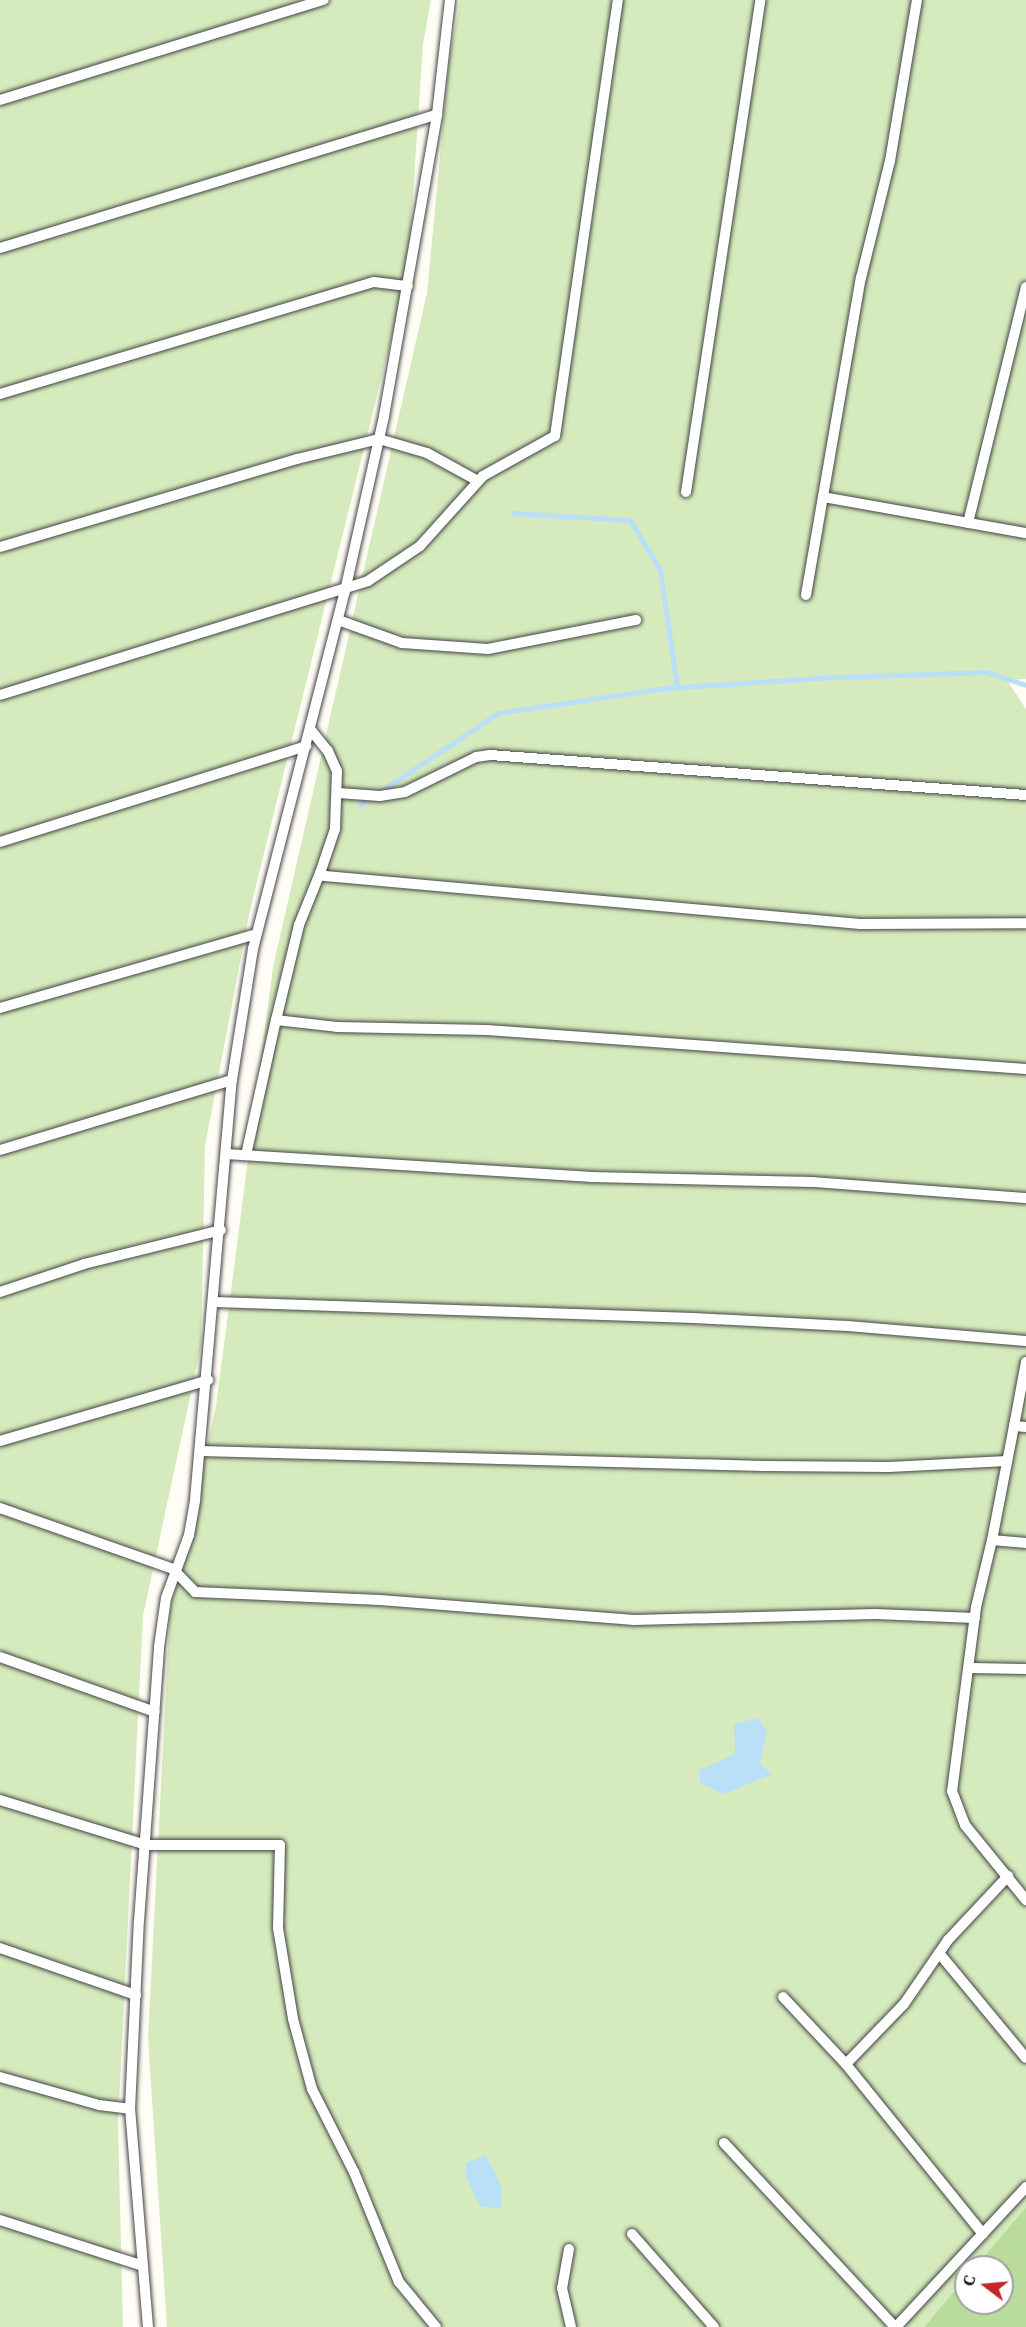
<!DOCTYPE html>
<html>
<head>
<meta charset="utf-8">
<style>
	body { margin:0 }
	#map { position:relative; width:1026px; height:2327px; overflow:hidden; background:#fffdf5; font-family:"Source Serif 4",serif }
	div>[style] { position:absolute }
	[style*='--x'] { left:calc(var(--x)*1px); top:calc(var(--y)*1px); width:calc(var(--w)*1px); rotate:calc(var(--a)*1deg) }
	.green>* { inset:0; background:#d5ebbd }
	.forest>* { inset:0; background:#b9dc9c }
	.water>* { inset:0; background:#b9e0f7 }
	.stream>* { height:5px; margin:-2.5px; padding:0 2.5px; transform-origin:2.5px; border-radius:2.5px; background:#b9e0f7 }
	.roads { filter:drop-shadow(0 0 2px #444) drop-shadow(0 0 2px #444) }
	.service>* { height:10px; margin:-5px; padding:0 5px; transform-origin:5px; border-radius:5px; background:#fff }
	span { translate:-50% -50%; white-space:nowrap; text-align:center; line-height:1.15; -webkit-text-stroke:6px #fff; paint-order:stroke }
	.north { position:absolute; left:954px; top:2255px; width:60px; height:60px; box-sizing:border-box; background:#fff; border:2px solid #a0a0a0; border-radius:50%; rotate:286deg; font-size:16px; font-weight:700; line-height:24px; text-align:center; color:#111 }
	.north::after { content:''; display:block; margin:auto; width:21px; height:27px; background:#c4262e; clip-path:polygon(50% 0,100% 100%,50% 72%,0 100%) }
</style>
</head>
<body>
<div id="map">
	<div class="green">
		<i style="clip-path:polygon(0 0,431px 0,423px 44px,408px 270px,250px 910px,205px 1146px,201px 1346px,143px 1616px,118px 2123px,123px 2327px,0 2327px)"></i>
		<i style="clip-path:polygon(460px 0,1026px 0,1026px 679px,1007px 680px,1026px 709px,1026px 2207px,975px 2267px,966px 2267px,966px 2277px,924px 2327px,167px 2327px,148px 2038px,170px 1611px,216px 1406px,273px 967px,427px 293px,449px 62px)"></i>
	</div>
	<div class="forest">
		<i style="clip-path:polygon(1026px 2207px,1026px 2327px,924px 2327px,966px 2277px,966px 2303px,1002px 2303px,1002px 2267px,975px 2267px)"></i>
	</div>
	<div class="water">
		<i style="clip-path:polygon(758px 1718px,767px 1731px,760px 1764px,772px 1774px,724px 1794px,700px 1783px,700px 1770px,735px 1754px,734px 1724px)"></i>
		<i style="clip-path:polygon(486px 2155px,502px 2188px,501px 2209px,480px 2206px,466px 2178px,466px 2163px)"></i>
	</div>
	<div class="stream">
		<i style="--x:513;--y:513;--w:117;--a:3.4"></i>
		<i style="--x:630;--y:520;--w:58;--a:59"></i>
		<i style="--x:660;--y:570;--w:118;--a:81.7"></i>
		<i style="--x:360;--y:805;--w:166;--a:-33.7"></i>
		<i style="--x:498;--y:713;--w:170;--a:-8.5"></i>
		<i style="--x:666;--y:688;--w:169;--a:-3.7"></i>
		<i style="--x:835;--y:677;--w:151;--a:-1.9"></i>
		<i style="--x:986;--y:672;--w:42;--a:18"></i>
	</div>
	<div class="roads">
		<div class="service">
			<i style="--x:0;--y:100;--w:339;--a:-17.2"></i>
			<i style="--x:0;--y:248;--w:457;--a:-17"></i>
			<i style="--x:0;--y:394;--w:390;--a:-16.7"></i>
			<i style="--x:374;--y:282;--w:34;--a:7"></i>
			<i style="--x:686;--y:492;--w:498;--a:-81.4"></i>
			<i style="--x:823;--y:497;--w:206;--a:10.1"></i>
			<i style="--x:968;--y:523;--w:243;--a:-76.2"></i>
			<i style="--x:0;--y:547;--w:310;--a:-16.5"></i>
			<i style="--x:297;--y:459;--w:84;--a:-13.7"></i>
			<i style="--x:379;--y:439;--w:50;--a:16.3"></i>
			<i style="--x:427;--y:453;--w:58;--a:28.8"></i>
			<i style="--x:806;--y:595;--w:322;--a:-80.2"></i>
			<i style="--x:861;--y:278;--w:121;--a:-76.1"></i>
			<i style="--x:890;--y:161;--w:163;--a:-80.5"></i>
			<i style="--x:338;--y:620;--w:68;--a:19.8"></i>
			<i style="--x:402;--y:643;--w:86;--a:4"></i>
			<i style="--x:488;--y:649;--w:151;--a:-11.1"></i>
			<i style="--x:0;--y:695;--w:385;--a:-17.2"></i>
			<i style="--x:368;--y:581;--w:63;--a:-33.9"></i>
			<i style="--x:420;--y:546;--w:94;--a:-48"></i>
			<i style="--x:483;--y:476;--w:82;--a:-29.1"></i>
			<i style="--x:555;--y:436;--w:441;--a:-81.8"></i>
			<i style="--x:310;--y:729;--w:28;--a:51"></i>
			<i style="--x:328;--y:751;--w:22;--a:66"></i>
			<i style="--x:337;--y:771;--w:58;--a:92"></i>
			<i style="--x:335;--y:829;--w:46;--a:108.8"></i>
			<i style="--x:320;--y:873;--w:6;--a:31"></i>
			<i style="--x:325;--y:876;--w:537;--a:5.13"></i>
			<i style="--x:860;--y:924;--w:166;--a:-0.3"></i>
			<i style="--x:338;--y:793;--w:42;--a:4.1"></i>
			<i style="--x:380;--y:796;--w:25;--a:-9"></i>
			<i style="--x:405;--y:792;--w:79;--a:-26.2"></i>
			<i style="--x:476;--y:757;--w:14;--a:-8"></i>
			<i style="--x:490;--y:755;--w:537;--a:4.27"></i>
			<i style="--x:0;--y:842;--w:321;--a:-17.4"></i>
			<i style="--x:320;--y:873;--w:56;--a:112"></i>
			<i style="--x:299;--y:925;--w:98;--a:103.6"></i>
			<i style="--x:276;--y:1020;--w:61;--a:6.5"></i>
			<i style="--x:337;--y:1027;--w:150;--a:1.1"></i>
			<i style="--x:487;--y:1030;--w:540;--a:4.14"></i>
			<i style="--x:0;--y:1008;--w:267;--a:-16.1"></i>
			<i style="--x:0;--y:1150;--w:242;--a:-16.8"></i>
			<i style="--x:226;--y:1154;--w:367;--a:3.6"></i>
			<i style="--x:592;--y:1177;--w:221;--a:1.3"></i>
			<i style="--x:813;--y:1182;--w:214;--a:4.3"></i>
			<i style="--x:246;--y:1155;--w:138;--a:-77.5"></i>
			<i style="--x:0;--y:1292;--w:89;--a:-18.4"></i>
			<i style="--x:84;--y:1264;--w:141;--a:-13.9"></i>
			<i style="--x:215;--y:1302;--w:479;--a:1.9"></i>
			<i style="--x:694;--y:1318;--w:153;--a:3"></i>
			<i style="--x:847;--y:1326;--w:180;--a:4.8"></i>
			<i style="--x:1026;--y:1362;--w:65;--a:100.6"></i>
			<i style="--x:1014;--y:1426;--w:12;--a:5"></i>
			<i style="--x:1014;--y:1426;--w:116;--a:100.9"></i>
			<i style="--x:992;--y:1540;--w:34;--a:5"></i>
			<i style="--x:0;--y:1441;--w:217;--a:-16.3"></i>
			<i style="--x:200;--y:1451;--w:564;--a:1.52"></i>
			<i style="--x:764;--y:1466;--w:125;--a:0.5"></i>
			<i style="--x:889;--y:1467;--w:118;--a:-2.9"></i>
			<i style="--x:0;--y:1508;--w:183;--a:19.4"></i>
			<i style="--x:173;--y:1569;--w:32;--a:46"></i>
			<i style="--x:195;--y:1592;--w:185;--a:2.5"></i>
			<i style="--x:380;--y:1600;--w:255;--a:4.5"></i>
			<i style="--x:634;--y:1620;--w:241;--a:-1.4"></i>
			<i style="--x:875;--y:1614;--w:100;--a:2.3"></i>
			<i style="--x:992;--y:1540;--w:69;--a:103.4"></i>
			<i style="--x:976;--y:1607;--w:186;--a:97.4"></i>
			<i style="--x:952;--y:1791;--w:36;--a:69"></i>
			<i style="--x:965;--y:1825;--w:97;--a:50.9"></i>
			<i style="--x:0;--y:1657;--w:164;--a:19.5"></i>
			<i style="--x:971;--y:1668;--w:55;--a:1"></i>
			<i style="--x:0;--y:1800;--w:153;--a:17.1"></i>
			<i style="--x:146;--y:1845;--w:134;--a:0"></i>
			<i style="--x:280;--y:1845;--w:83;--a:91.4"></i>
			<i style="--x:278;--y:1928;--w:92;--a:80.6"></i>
			<i style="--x:293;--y:2019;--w:73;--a:74.8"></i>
			<i style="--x:312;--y:2089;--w:93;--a:63.2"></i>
			<i style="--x:354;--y:2172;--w:119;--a:67.8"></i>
			<i style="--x:399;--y:2282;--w:58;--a:50.6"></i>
			<i style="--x:0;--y:1948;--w:144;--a:19.1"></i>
			<i style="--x:939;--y:1953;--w:136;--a:50.4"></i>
			<i style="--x:783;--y:1997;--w:92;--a:46.8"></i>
			<i style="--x:0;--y:2077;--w:103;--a:15.8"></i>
			<i style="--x:99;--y:2105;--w:31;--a:7"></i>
			<i style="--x:724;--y:2143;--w:251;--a:47.1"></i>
			<i style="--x:0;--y:2220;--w:150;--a:17.8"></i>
			<i style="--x:632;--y:2234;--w:124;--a:48.6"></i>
			<i style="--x:983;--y:2234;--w:218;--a:-128.9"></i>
			<i style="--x:846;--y:2064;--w:83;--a:-46"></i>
			<i style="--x:904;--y:2004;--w:78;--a:-55.5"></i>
			<i style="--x:948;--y:1940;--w:88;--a:-46.8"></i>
			<i style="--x:569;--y:2249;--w:40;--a:100"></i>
			<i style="--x:562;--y:2288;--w:40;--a:77"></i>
			<i style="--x:148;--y:2327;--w:219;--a:-94.7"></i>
			<i style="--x:130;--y:2109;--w:188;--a:-87.3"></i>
			<i style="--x:139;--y:1921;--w:275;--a:-85.8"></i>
			<i style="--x:159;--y:1647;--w:49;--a:-81.9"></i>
			<i style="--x:166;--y:1598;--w:67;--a:-69.9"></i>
			<i style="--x:189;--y:1535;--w:36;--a:-80"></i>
			<i style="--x:195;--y:1500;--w:422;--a:-85"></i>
			<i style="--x:232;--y:1080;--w:133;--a:-80.9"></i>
			<i style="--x:253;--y:949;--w:370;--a:-75.6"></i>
			<i style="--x:345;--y:591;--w:179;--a:-77.4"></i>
			<i style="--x:384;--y:416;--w:307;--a:-80"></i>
			<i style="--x:437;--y:114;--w:115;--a:-83.5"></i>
			<i style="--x:896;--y:2327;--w:191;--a:-47.1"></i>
		</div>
	</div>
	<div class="north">С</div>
</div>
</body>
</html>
